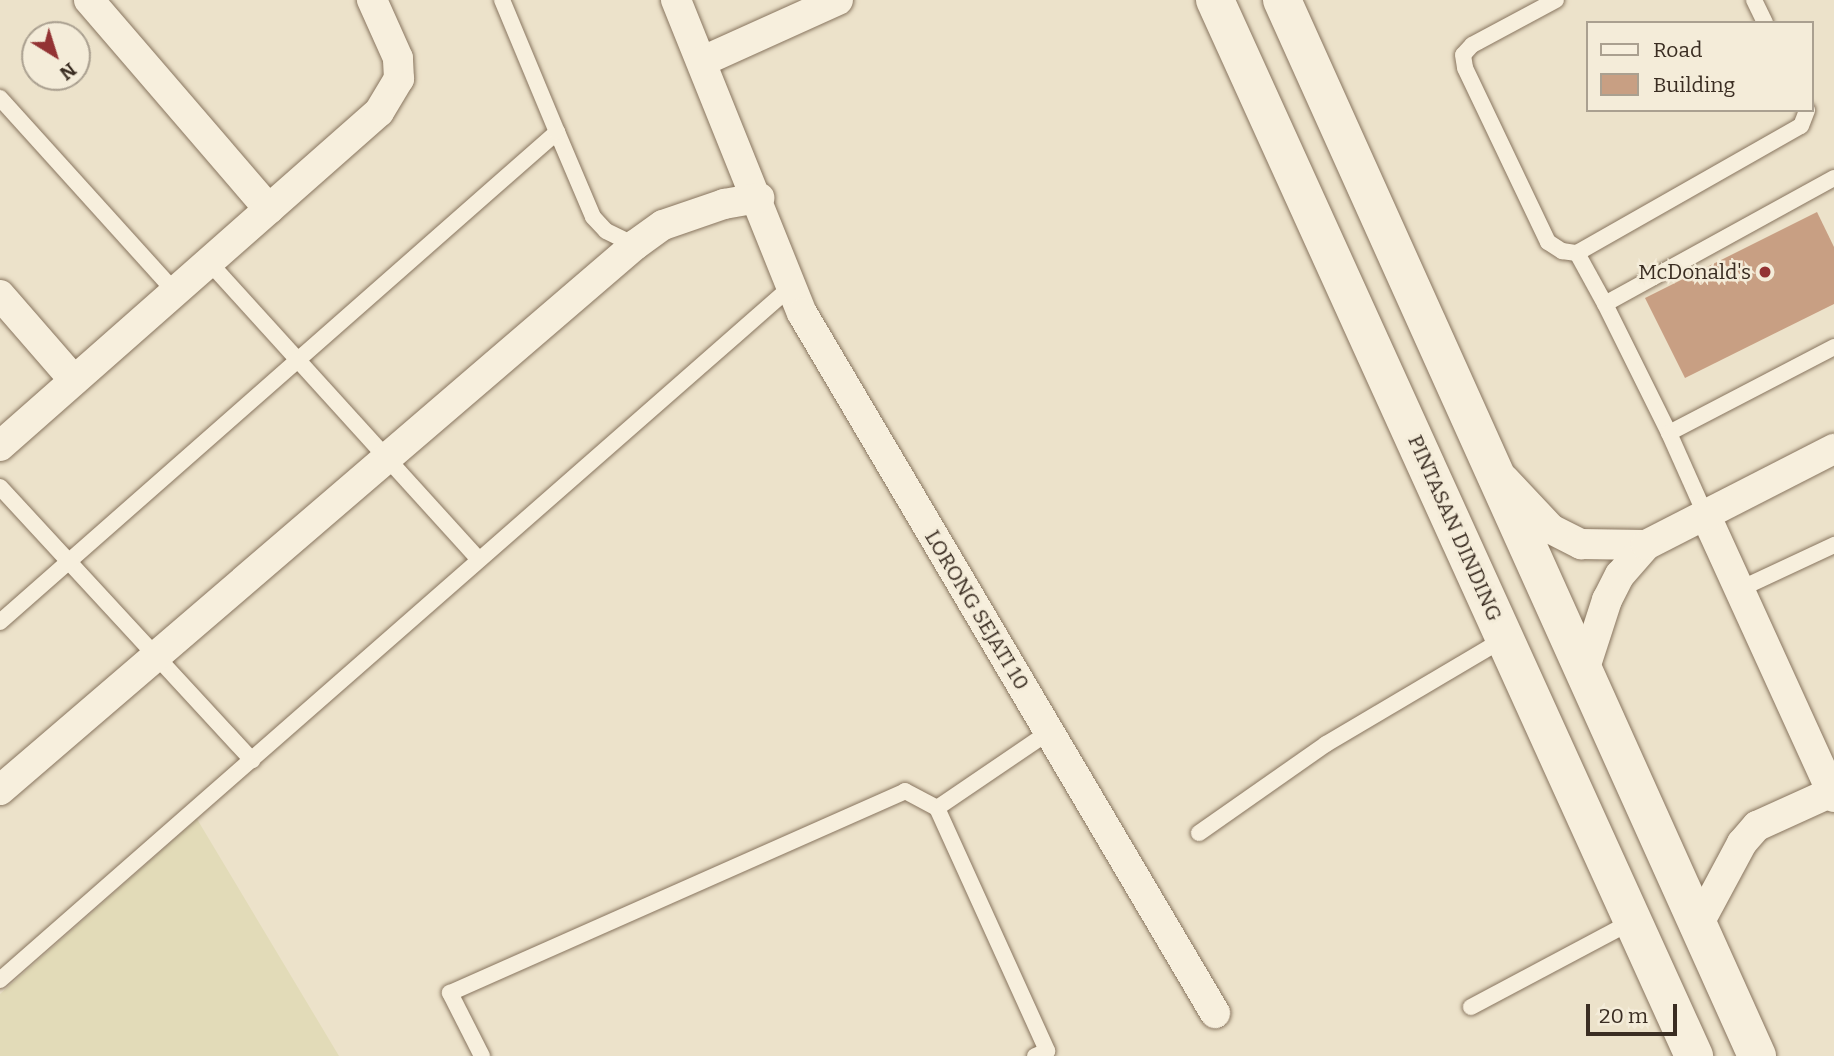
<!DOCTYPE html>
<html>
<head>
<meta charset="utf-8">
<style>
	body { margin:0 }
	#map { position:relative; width:1834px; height:1056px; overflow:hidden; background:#ece2ca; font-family:Bitter,serif }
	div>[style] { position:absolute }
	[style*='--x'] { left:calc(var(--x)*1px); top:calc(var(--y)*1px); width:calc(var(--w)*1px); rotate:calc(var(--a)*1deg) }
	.farmland>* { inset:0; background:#e2dbb8 }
	.building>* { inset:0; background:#c89f83 }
	.roads { filter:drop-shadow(0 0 2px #88755f) drop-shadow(0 0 2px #88755f) }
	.service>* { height:16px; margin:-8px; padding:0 8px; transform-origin:8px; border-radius:8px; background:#f7efdd }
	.minor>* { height:30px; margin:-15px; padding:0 15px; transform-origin:15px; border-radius:15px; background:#f7efdd }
	.secondary>* { height:38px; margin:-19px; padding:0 19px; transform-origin:19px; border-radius:19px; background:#f7efdd }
	.dots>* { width:19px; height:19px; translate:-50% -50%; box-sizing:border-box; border:4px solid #f4ecd9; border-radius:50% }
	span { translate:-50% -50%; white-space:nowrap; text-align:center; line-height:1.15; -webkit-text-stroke:5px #f4ecd9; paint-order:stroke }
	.poi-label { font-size:21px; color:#3a2d22 }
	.right { translate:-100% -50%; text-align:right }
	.street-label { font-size:21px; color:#3a2d22 }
	.legend { position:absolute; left:1586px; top:21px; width:228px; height:91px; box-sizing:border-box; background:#f4ecd9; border:2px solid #aaa090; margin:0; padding:9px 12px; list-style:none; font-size:21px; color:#3a2d22 }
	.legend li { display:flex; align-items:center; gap:14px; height:35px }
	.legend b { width:35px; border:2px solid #aaa090 }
	.north { position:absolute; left:21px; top:21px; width:70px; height:70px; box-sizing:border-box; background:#f4ecd9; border:2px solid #aaa090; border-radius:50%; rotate:142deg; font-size:19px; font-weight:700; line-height:28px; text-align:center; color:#3a2d22 }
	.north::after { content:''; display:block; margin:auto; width:24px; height:32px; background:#933334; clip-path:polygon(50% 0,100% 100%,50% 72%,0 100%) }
	.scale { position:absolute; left:1586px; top:1004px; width:91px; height:32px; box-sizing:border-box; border:4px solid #3a2d22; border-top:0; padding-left:9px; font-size:21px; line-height:24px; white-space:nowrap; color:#3a2d22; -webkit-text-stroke:5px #f4ecd9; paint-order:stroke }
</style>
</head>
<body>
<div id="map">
	<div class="farmland">
		<i style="clip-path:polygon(197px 819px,339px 1056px,0 1056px,0 994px)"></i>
	</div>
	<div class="building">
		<i style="clip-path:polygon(1817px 212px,1834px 247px,1834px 304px,1685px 378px,1645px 298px)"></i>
	</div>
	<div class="roads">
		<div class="service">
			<i style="--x:1556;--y:0;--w:95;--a:151.8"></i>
			<i style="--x:1472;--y:45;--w:13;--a:132"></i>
			<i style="--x:1463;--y:55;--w:13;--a:81"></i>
			<i style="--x:1465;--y:68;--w:193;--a:64.5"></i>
			<i style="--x:1548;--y:242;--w:17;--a:33"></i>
			<i style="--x:1562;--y:251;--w:15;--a:8"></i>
			<i style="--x:1577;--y:253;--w:257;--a:-29.6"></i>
			<i style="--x:1801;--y:126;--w:17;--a:-69"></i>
			<i style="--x:1754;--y:0;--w:25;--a:64"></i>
			<i style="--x:0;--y:98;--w:261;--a:47.9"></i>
			<i style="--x:557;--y:132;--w:92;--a:67"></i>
			<i style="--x:593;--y:217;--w:19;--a:47"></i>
			<i style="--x:606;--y:231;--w:32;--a:26"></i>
			<i style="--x:1834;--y:178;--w:261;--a:151.2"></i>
			<i style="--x:1605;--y:304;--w:144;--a:63.6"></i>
			<i style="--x:1669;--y:433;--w:186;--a:-27.5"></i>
			<i style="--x:1577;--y:253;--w:58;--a:61.2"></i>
			<i style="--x:209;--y:262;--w:401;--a:47.8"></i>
			<i style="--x:1669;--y:433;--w:89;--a:66"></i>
			<i style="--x:0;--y:487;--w:372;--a:47.3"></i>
			<i style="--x:1740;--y:589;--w:104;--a:-25.1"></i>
			<i style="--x:0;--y:622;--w:742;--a:-41.34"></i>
			<i style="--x:557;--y:132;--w:143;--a:-112.6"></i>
			<i style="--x:937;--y:808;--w:135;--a:-34.2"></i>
			<i style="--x:1199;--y:833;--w:155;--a:-35"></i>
			<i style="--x:1326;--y:744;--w:208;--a:-30.6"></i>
			<i style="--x:0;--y:980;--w:1054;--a:-41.23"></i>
			<i style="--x:1471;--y:1007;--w:183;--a:-28"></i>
			<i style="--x:482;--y:1056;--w:71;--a:-116.9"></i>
			<i style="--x:450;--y:993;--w:498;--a:-23.9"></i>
			<i style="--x:905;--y:791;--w:36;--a:28"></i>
			<i style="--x:937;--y:808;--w:267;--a:65.6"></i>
			<i style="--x:1047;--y:1051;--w:13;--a:157"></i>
		</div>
		<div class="minor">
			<i style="--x:89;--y:0;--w:276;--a:49.3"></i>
			<i style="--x:676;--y:0;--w:337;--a:68.1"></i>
			<i style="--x:802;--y:313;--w:813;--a:59.46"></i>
			<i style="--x:703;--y:61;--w:148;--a:-24.3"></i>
			<i style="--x:0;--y:295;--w:113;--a:49"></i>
			<i style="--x:0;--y:446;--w:505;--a:-41.39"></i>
			<i style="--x:379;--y:112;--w:39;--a:-59"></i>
			<i style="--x:399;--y:79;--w:21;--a:-93"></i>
			<i style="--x:398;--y:58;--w:64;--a:-114.1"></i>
			<i style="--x:1504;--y:479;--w:69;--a:46.8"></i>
			<i style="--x:1551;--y:529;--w:34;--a:27"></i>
			<i style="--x:1581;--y:544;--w:65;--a:0.9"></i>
			<i style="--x:1705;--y:514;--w:311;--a:65.5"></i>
			<i style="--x:1584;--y:671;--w:75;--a:-72.1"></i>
			<i style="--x:1607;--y:600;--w:28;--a:-63"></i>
			<i style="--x:1620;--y:575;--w:40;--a:-49"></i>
			<i style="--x:1646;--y:545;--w:211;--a:-27.1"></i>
			<i style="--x:0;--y:790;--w:837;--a:-40.64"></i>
			<i style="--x:635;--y:245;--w:34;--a:-36"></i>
			<i style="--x:663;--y:225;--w:65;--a:-19"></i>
			<i style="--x:724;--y:204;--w:36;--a:-10"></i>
			<i style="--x:1698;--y:925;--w:93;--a:-61.8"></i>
			<i style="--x:1742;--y:843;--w:23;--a:-49"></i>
			<i style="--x:1757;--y:826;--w:82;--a:-24.4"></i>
		</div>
		<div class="secondary">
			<i style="--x:1215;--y:0;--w:1160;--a:65.6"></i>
			<i style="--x:1282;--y:0;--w:1158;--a:65.78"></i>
		</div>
	</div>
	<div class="dots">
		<i style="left:1765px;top:272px;background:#933334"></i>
	</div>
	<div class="poi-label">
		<span class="right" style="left:1751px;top:272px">McDonald's</span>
	</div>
	<div class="street-label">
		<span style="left:1455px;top:528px;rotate:66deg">PINTASAN DINDING</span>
		<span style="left:977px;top:610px;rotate:59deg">LORONG SEJATI 10</span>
	</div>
	<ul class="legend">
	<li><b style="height:9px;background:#f7efdd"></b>Road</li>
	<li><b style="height:19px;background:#c89f83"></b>Building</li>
	</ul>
	<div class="north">N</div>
	<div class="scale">20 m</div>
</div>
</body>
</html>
